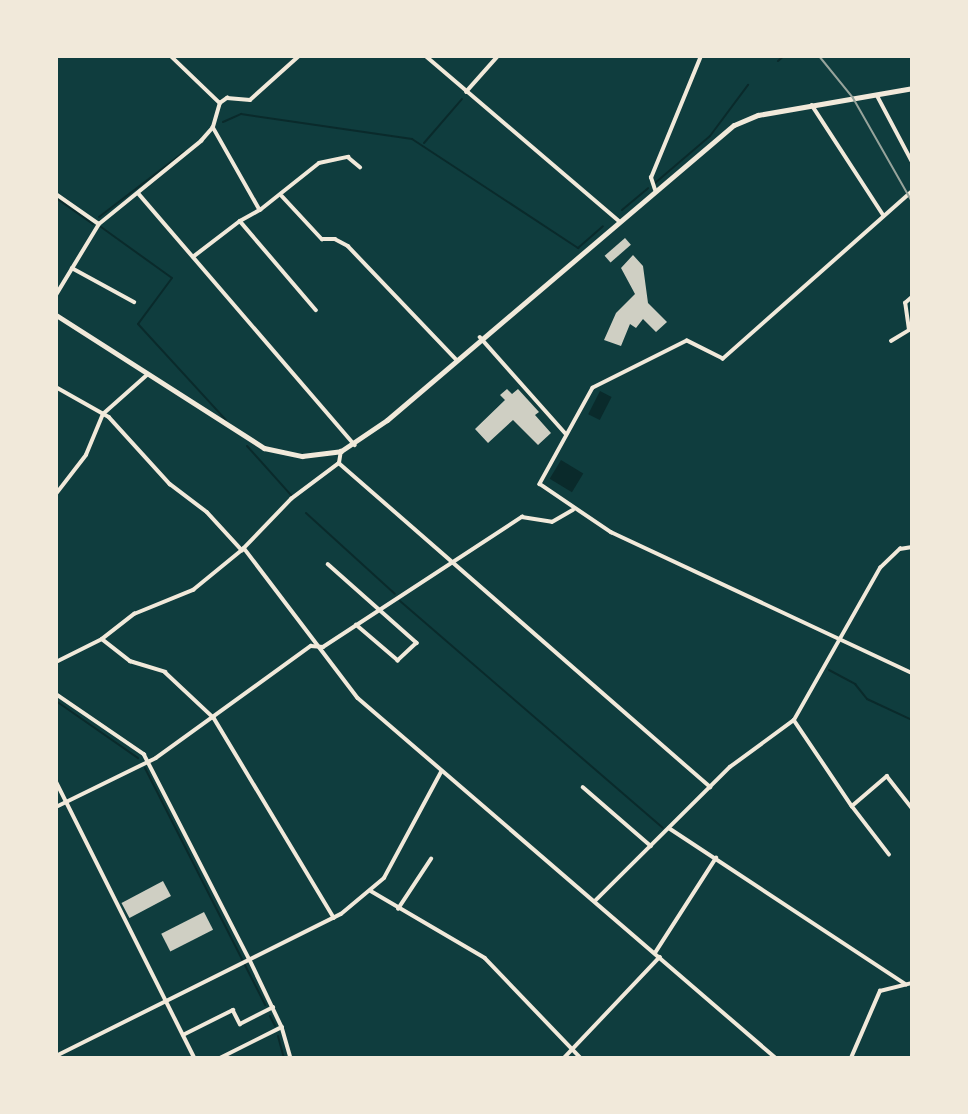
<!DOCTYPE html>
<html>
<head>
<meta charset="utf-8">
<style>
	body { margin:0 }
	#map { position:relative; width:968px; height:1114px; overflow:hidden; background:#0f3d3e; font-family:"Golos Text",sans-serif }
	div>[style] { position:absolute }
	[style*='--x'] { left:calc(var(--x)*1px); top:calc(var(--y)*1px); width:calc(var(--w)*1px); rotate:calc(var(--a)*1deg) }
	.water>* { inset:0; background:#0a2a2b; transform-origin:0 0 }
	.stream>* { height:2px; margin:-1px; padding:0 1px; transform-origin:1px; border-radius:1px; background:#0a2a2b }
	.building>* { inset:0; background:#cfcfc3; transform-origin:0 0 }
	.minor>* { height:3.5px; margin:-1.75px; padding:0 1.75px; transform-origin:1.75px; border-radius:1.75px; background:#f1e9da }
	.trunk>* { height:5px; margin:-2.5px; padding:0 2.5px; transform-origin:2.5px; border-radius:2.5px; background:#f1e9da }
	.rail>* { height:2px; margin:-1px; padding:0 1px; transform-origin:1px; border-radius:1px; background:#97a49c }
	span { translate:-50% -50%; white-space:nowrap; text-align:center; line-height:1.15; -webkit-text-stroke:5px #f1e9da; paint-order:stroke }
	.frame { position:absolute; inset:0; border:58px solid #f1e9da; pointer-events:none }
</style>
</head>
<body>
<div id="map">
	<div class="water">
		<i style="left:600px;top:391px;width:13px;height:26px;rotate:27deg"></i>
		<i style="left:561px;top:460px;width:26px;height:22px;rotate:31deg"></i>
	</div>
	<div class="stream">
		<i style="--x:778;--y:61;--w:8;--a:-40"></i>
		<i style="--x:223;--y:122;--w:20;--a:-24"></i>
		<i style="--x:241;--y:114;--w:173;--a:8.3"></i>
		<i style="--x:412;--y:139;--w:199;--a:33.3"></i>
		<i style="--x:578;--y:248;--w:33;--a:-41"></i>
		<i style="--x:424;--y:143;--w:58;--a:-49.2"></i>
		<i style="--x:655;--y:183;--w:72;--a:-40.5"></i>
		<i style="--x:710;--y:136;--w:64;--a:-53.3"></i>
		<i style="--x:56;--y:198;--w:45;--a:35.1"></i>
		<i style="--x:622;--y:210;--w:34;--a:-40"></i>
		<i style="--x:99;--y:217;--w:107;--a:-37.4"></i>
		<i style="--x:101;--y:227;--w:87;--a:35.7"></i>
		<i style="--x:172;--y:278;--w:57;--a:126.5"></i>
		<i style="--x:138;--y:324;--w:130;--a:47.5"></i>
		<i style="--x:247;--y:446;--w:66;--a:48.1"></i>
		<i style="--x:306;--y:513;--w:120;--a:42.3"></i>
		<i style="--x:400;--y:601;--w:347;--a:40.8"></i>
		<i style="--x:829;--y:670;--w:30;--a:28"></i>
		<i style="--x:855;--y:684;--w:19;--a:51"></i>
		<i style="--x:867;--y:699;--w:50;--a:25"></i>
		<i style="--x:56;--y:701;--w:100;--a:34.8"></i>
		<i style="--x:145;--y:768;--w:266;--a:63.1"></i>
		<i style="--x:270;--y:1016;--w:11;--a:63"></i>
		<i style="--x:278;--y:1036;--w:23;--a:75"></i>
	</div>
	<div class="building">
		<i style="left:625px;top:238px;width:9px;height:27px;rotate:49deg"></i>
		<i style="clip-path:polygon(633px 255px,643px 266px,648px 303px,667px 322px,656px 332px,643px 319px,636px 328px,630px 324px,621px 346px,604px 340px,616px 313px,635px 294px,621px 268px)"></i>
		<i style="clip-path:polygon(507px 389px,512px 394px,518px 389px,539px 412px,535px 415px,551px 433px,538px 445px,513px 420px,488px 443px,475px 429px,505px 400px,500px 395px)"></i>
		<i style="left:163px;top:881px;width:17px;height:47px;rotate:62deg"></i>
		<i style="left:204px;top:912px;width:20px;height:48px;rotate:63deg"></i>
	</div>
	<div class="minor">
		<i style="--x:171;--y:56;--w:68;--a:43.8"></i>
		<i style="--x:426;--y:56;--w:254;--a:40.5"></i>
		<i style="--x:466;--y:92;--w:48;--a:-48.4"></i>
		<i style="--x:877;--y:95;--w:75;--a:62.1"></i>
		<i style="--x:220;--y:103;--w:9;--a:-36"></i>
		<i style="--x:227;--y:98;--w:23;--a:5"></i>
		<i style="--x:250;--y:100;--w:66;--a:-41.9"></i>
		<i style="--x:812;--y:105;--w:132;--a:57"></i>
		<i style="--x:213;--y:127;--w:95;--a:60.5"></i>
		<i style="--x:260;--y:210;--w:75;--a:-38.5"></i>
		<i style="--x:319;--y:163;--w:30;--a:-12"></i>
		<i style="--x:348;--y:157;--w:16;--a:40"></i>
		<i style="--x:655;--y:190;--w:13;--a:-108"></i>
		<i style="--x:651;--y:178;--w:132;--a:-67.7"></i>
		<i style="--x:912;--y:192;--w:252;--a:138.5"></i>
		<i style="--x:723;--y:359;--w:40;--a:-153.4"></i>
		<i style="--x:687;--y:341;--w:105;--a:153.4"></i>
		<i style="--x:593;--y:388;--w:110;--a:118.9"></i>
		<i style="--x:540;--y:484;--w:86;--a:34.1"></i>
		<i style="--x:611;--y:532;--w:332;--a:25.1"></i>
		<i style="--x:56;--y:194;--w:52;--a:34.9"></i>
		<i style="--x:139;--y:194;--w:331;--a:49.3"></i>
		<i style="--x:282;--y:196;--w:59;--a:47.1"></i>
		<i style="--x:322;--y:239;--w:13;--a:0"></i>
		<i style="--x:335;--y:239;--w:15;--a:28"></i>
		<i style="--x:348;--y:246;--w:156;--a:46.3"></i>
		<i style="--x:240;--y:221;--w:23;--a:-29"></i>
		<i style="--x:193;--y:257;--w:59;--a:-37.5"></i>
		<i style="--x:240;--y:221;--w:117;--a:49.5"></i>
		<i style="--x:72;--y:268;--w:71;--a:28.7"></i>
		<i style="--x:56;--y:295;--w:83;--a:-58.8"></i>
		<i style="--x:99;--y:224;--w:132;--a:-39.1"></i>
		<i style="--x:201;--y:141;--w:18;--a:-49"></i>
		<i style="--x:213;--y:127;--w:25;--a:-74"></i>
		<i style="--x:480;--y:337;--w:130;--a:48.4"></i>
		<i style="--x:891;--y:341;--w:21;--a:-31"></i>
		<i style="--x:909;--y:330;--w:27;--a:-98"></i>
		<i style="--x:905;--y:303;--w:9;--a:-41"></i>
		<i style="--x:56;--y:387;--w:61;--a:29.5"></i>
		<i style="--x:109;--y:417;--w:91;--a:47.7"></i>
		<i style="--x:170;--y:484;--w:46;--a:37.1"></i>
		<i style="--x:207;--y:512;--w:52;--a:47.4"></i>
		<i style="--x:242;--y:550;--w:71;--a:-46.1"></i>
		<i style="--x:291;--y:499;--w:60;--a:-36.9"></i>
		<i style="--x:339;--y:463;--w:12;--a:-81"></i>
		<i style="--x:339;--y:463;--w:493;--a:41.1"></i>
		<i style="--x:56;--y:494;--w:49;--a:-52.4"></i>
		<i style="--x:86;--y:455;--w:44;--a:-67.5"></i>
		<i style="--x:103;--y:414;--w:59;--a:-41.6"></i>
		<i style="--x:244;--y:548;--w:188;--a:52.8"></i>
		<i style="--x:358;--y:698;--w:552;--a:40.74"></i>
		<i style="--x:328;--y:564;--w:119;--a:41.6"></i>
		<i style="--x:417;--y:643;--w:26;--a:137"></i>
		<i style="--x:398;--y:661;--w:55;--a:-139.4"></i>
		<i style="--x:102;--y:639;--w:36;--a:38"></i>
		<i style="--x:130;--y:661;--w:37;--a:17"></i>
		<i style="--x:165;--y:672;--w:67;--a:43.2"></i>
		<i style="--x:214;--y:718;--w:233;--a:59"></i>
		<i style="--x:56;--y:662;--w:51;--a:-26.6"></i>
		<i style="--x:102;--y:639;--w:41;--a:-38"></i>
		<i style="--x:134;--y:614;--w:64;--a:-22.1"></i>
		<i style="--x:193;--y:590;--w:63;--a:-39.2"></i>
		<i style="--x:56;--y:694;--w:107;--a:34.3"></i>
		<i style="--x:144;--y:754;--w:232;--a:62.8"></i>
		<i style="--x:250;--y:960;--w:74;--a:64.5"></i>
		<i style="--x:282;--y:1027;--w:32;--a:74"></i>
		<i style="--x:794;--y:720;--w:104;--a:56"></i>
		<i style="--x:852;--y:806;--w:46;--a:-40.6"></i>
		<i style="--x:887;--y:776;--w:41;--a:52"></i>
		<i style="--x:56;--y:781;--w:310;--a:63.4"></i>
		<i style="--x:583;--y:787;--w:90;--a:40.9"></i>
		<i style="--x:852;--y:806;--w:61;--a:52.4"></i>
		<i style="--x:56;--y:807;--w:111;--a:-26.1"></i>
		<i style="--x:156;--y:758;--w:191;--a:-35.9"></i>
		<i style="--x:311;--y:646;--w:12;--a:5"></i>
		<i style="--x:323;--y:647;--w:238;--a:-33.2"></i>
		<i style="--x:522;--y:517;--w:30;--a:9"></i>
		<i style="--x:552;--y:522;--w:24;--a:-30"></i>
		<i style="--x:669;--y:828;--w:284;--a:33.4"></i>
		<i style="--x:371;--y:891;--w:132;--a:30.4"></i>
		<i style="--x:485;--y:958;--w:139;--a:46.2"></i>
		<i style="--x:595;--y:901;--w:190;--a:-44.8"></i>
		<i style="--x:730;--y:767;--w:79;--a:-36.3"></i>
		<i style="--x:794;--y:720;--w:175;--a:-60.5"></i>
		<i style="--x:880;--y:568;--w:28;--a:-44"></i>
		<i style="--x:900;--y:549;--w:12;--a:-9"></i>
		<i style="--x:398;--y:909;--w:60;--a:-56.6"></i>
		<i style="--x:655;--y:953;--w:113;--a:-57.3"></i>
		<i style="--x:183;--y:1035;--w:56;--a:-26.6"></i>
		<i style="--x:233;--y:1010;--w:16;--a:63"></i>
		<i style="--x:240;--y:1024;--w:37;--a:-27"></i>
		<i style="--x:56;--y:1056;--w:318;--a:-26.5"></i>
		<i style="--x:341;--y:914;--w:56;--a:-39.9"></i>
		<i style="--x:384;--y:878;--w:120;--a:-61.7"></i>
		<i style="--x:220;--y:1058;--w:69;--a:-26.6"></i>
		<i style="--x:564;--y:1058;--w:139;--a:-46.5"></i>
		<i style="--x:851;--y:1058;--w:73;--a:-66.6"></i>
		<i style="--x:880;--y:991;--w:33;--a:-14"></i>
	</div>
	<div class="trunk">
		<i style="--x:56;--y:315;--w:247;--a:32.6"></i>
		<i style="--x:264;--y:448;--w:39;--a:12"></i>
		<i style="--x:302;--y:456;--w:39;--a:-7"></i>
		<i style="--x:341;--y:451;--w:55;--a:-34"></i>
		<i style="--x:387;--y:420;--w:455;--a:-40.4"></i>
		<i style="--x:734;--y:125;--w:26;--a:-23"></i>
		<i style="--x:758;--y:115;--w:156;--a:-9.9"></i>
	</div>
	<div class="rail">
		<i style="--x:819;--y:56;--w:54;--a:51"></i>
		<i style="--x:853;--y:98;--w:120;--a:60.4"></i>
	</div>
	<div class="frame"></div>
</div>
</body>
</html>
